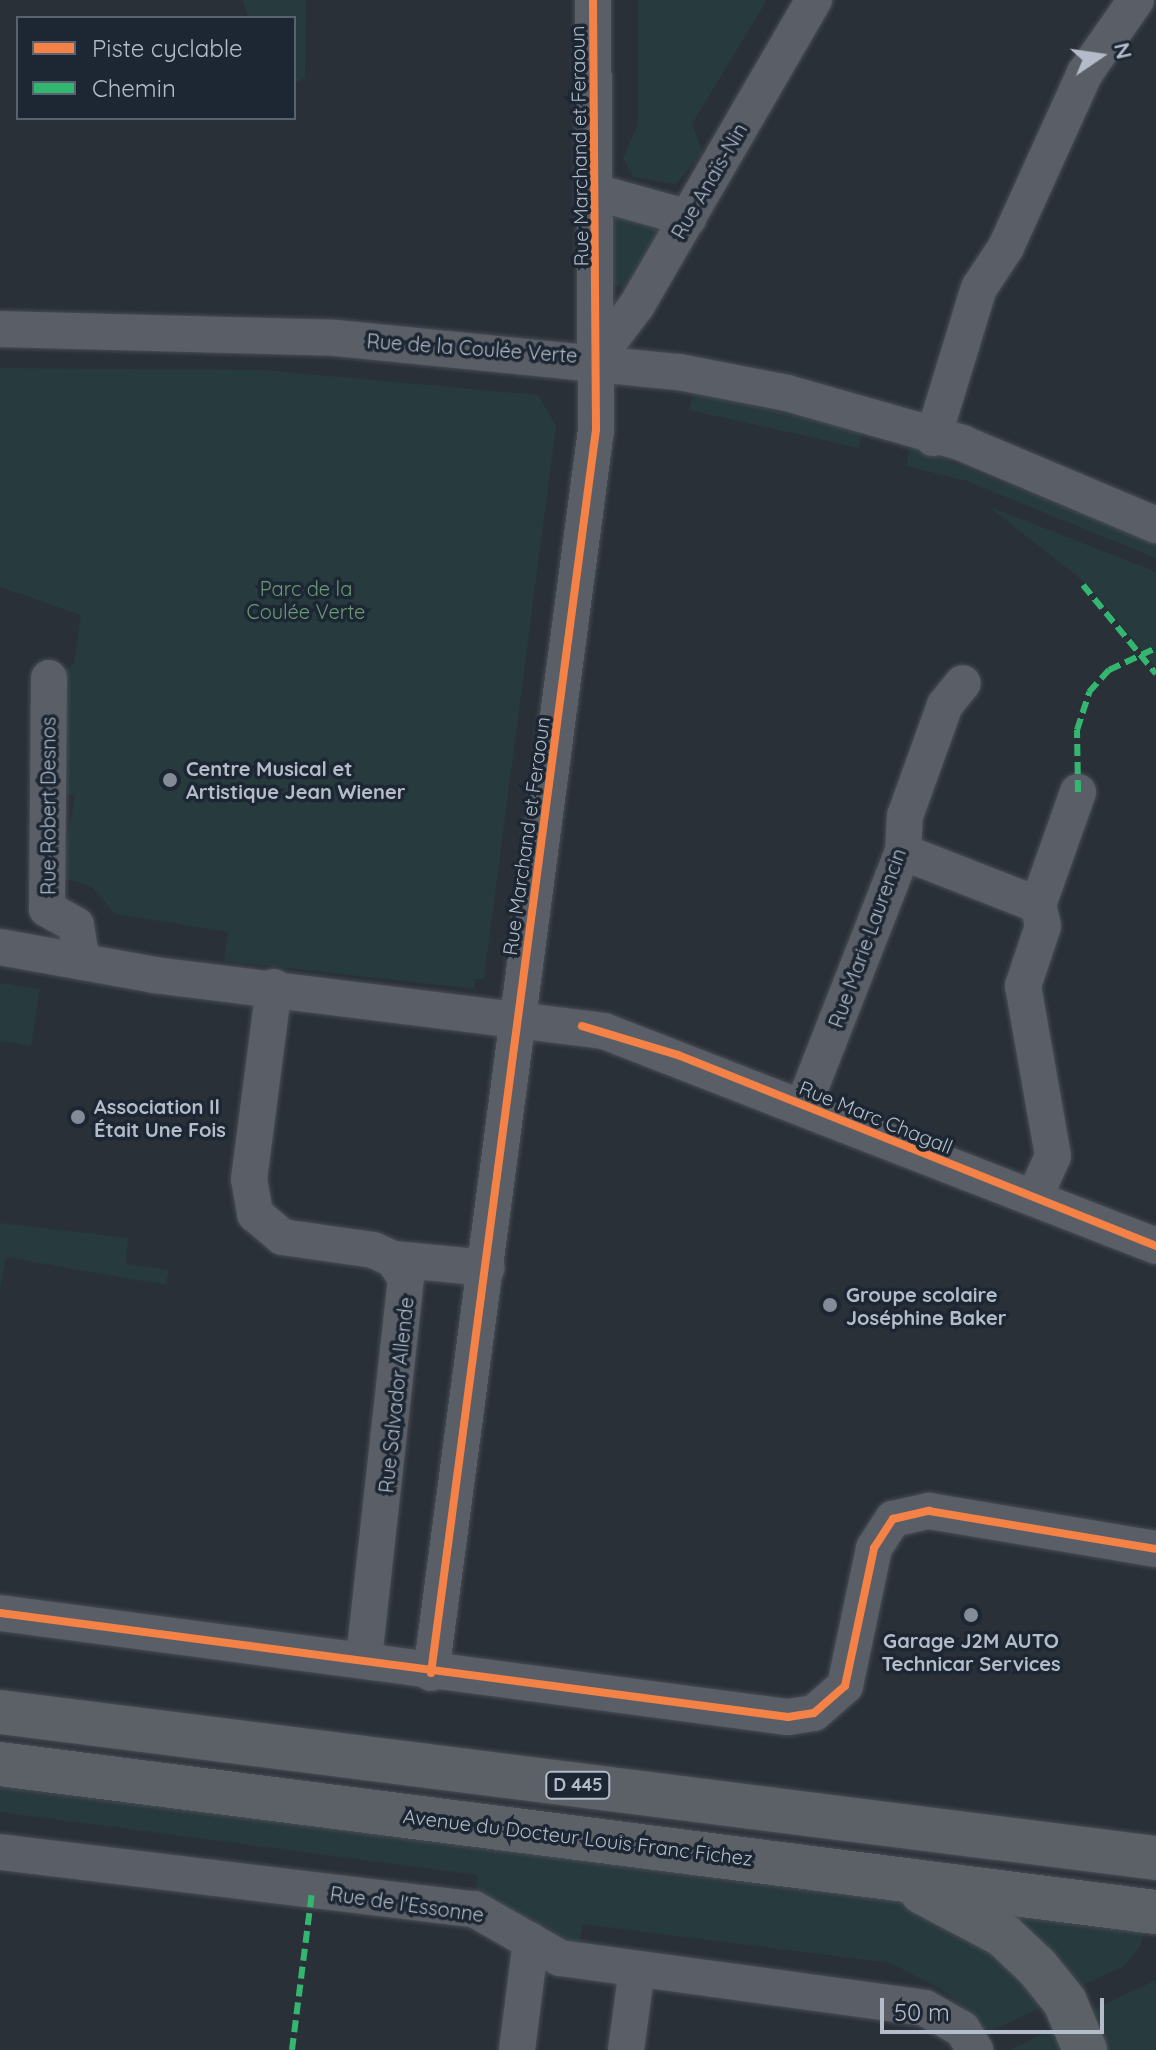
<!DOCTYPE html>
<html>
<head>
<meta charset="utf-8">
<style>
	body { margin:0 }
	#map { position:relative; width:1156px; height:2050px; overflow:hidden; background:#2a3038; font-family:Quicksand,sans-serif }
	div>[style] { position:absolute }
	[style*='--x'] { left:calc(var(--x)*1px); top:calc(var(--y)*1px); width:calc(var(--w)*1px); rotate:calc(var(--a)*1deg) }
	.green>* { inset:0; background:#273a3e }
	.roads { filter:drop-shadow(0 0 2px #484c53) drop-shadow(0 0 2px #484c53) }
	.minor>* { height:36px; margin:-18px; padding:0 18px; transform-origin:18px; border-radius:18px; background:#5a5e66 }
	.major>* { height:44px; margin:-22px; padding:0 22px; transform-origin:22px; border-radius:22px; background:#5c6168 }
	.quiet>* { height:6px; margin-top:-3px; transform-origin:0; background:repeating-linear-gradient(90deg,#33b770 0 12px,transparent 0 18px) }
	.cycleway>* { height:8px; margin:-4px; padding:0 4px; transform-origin:4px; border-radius:4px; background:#f48246 }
	.dots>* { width:22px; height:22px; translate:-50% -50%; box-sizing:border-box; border:4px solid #1d2633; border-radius:50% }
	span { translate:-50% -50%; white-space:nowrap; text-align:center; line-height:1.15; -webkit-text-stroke:7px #1d2633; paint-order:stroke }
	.shield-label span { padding:2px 6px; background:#1d2633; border:2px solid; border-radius:6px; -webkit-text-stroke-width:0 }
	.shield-label { font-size:18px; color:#b4bcc9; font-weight:700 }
	.street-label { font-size:20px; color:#b4bcc9 }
	.park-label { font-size:20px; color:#6b9a76 }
	.poi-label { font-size:20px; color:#b4bcc9; font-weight:700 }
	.left { translate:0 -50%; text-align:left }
	.legend { position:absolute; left:16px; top:16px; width:280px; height:104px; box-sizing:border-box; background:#1d2633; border:2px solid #59626f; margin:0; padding:10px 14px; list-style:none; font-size:24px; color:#b4bcc9 }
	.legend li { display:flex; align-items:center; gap:16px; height:40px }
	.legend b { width:40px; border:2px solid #59626f }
	.north { position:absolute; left:1060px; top:16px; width:80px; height:80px; -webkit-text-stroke:6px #1d2633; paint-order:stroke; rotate:77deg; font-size:22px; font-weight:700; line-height:32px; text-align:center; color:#b4bcc9 }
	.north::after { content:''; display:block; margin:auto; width:28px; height:36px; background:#b4bcc9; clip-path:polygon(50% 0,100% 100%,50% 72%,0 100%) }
	.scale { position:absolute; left:880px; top:1998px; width:224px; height:36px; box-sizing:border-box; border:4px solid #b4bcc9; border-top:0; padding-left:10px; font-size:24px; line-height:28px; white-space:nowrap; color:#b4bcc9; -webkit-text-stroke:6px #1d2633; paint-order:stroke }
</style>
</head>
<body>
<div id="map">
	<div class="green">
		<i style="clip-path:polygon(233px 0,306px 0,305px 78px,294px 83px,294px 18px,248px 18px,243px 1px)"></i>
		<i style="clip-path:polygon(638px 0,767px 0,692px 124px,703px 153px,676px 184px,633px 177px,623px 158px,638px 124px)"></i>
		<i style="clip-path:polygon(611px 215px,658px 221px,661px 230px,632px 290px,608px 283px)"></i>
		<i style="clip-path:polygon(0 368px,264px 370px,538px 395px,556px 426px,484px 979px,474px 979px,475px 989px,224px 961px,228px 932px,115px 914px,92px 887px,61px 877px,75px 796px,55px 790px,59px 677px,74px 663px,81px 615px,0 587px)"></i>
		<i style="clip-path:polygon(694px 391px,862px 432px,859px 448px,689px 410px)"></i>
		<i style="clip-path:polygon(910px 446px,1156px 543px,1156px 558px,967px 481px,906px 466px)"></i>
		<i style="clip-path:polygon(988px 506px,1156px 572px,1156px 667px,1087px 584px)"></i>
		<i style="clip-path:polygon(0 983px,40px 989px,31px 1046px,0 1041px)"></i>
		<i style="clip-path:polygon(0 1223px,128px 1238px,126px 1264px,169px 1270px,166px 1285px,6px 1257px,0 1289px)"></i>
		<i style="clip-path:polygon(0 1787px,918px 1903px,996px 1949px,1042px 2007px,989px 2032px,944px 1991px,891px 1963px,583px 1924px,578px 1947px,475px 1899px,478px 1875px,0 1812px)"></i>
		<i style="clip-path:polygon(1012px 1913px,1143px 1930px,1141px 1945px,1124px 1966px,1070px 1991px,1009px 1925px)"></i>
		<i style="clip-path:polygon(1156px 1980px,1156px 2050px,1098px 2050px,1083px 2014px)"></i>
		<i style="clip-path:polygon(1061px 2024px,1074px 2050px,1011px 2050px)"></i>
	</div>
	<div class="roads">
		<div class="minor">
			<i style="--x:595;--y:192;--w:97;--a:15.6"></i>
			<i style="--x:0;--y:329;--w:336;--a:1.5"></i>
			<i style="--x:336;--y:338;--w:345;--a:5.7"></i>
			<i style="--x:679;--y:372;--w:110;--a:11"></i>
			<i style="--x:787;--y:393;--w:182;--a:15.9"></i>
			<i style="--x:962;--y:443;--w:211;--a:22.9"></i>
			<i style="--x:597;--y:358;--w:66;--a:-53"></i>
			<i style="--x:637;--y:305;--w:353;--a:-59.9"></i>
			<i style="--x:933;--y:438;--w:157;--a:-73"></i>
			<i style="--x:979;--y:288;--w:49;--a:-56.6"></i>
			<i style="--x:1006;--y:247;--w:191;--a:-65.6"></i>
			<i style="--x:1085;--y:73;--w:89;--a:-55.1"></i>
			<i style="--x:49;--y:678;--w:231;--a:90.5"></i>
			<i style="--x:47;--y:909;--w:33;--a:29"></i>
			<i style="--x:76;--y:925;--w:37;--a:81"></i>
			<i style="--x:903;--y:852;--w:145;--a:21.4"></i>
			<i style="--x:0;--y:947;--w:158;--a:10.2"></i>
			<i style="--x:155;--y:975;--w:452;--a:7.1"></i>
			<i style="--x:604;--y:1031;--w:592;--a:21.28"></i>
			<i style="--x:274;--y:987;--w:194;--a:97.4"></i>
			<i style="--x:249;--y:1179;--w:36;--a:80"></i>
			<i style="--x:255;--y:1214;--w:35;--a:40"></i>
			<i style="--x:282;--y:1237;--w:92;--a:8.1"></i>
			<i style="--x:373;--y:1250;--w:22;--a:24"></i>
			<i style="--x:393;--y:1259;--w:23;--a:56"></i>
			<i style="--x:406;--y:1278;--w:385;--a:96.3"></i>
			<i style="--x:804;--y:1104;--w:271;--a:-68.6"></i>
			<i style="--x:903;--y:852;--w:36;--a:-87"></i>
			<i style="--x:905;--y:816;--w:118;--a:-70.2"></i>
			<i style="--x:945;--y:705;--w:28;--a:-51"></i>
			<i style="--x:1034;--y:1198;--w:46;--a:-65.7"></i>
			<i style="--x:1053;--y:1156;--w:173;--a:-100"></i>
			<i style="--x:1023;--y:986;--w:63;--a:-71.6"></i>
			<i style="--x:1043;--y:926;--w:22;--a:-103"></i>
			<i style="--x:1038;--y:905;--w:120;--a:-70.5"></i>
			<i style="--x:393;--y:1259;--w:94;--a:5.5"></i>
			<i style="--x:0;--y:1613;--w:795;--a:7.52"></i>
			<i style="--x:788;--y:1717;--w:26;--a:-9"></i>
			<i style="--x:814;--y:1713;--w:41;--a:-41.1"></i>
			<i style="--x:845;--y:1686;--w:141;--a:-78.1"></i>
			<i style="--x:874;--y:1548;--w:35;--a:-57"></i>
			<i style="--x:893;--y:1519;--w:37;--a:-13"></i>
			<i style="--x:929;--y:1511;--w:230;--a:9.5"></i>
			<i style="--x:431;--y:1673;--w:1254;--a:-82.44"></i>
			<i style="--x:596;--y:430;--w:430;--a:-90.4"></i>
			<i style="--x:0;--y:1852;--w:477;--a:6.9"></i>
			<i style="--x:474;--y:1909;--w:99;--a:29.7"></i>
			<i style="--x:560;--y:1958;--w:368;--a:7.8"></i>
			<i style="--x:925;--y:2008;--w:43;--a:29.6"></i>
			<i style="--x:962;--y:2029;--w:25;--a:58"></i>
			<i style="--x:517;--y:2050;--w:110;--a:-82.7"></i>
			<i style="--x:626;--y:2050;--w:82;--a:-82.3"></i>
		</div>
		<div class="major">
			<i style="--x:0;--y:1712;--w:1165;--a:7.2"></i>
			<i style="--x:0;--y:1764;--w:1165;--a:7.3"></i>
			<i style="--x:922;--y:1892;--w:92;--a:28"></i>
			<i style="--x:1003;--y:1935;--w:47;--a:43.3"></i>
			<i style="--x:1037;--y:1967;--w:45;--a:51.3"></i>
			<i style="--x:1065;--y:2002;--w:52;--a:67.4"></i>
		</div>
	</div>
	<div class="quiet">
		<i style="--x:1083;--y:585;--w:115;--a:50.6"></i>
		<i style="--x:1078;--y:792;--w:62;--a:-90.9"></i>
		<i style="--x:1077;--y:730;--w:40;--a:-72"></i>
		<i style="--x:1089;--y:692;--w:30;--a:-48"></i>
		<i style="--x:1109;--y:670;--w:52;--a:-25.1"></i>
		<i style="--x:292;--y:2050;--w:160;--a:-82.8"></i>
	</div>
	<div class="cycleway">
		<i style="--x:582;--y:1026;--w:100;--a:16.8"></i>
		<i style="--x:678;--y:1055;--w:515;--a:21.78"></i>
		<i style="--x:0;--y:1613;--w:795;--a:7.52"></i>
		<i style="--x:788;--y:1717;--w:26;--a:-9"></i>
		<i style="--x:814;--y:1713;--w:41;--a:-41.1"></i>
		<i style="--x:845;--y:1686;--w:141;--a:-78.1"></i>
		<i style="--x:874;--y:1548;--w:35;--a:-57"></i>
		<i style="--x:893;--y:1519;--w:37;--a:-13"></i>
		<i style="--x:929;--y:1511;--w:230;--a:9.5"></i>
		<i style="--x:431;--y:1673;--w:1254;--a:-82.44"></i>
		<i style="--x:596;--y:430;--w:430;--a:-90.4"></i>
	</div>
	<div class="dots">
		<i style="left:170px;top:780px;background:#848b96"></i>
		<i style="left:78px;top:1117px;background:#848b96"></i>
		<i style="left:830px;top:1305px;background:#848b96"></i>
		<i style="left:971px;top:1615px;background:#848b96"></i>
	</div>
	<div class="shield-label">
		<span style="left:578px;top:1785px">D 445</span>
	</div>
	<div class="street-label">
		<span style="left:579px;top:146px;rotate:-91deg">Rue Marchand et Feraoun</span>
		<span style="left:709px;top:181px;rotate:-60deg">Rue Anaïs-Nin</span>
		<span style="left:472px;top:348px;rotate:4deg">Rue de la Coulée Verte</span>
		<span style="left:48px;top:806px;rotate:-90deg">Rue Robert Desnos</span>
		<span style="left:526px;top:836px;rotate:-82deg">Rue Marchand et Feraoun</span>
		<span style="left:867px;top:938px;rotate:-70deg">Rue Marie Laurencin</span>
		<span style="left:876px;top:1117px;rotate:22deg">Rue Marc Chagall</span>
		<span style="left:396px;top:1395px;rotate:-84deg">Rue Salvador Allende</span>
		<span style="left:578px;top:1837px;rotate:7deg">Avenue du Docteur Louis Franc Fichez</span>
		<span style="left:407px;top:1904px;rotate:8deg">Rue de l'Essonne</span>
	</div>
	<div class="park-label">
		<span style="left:306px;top:600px">Parc de la<br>Coulée Verte</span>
	</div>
	<div class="poi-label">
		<span class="left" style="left:186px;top:780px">Centre Musical et<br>Artistique Jean Wiener</span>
		<span class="left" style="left:94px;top:1118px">Association Il<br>Était Une Fois</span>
		<span class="left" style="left:846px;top:1306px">Groupe scolaire<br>Joséphine Baker</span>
		<span style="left:971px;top:1652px">Garage J2M AUTO<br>Technicar Services</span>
	</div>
	<ul class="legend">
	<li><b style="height:10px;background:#f48246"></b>Piste cyclable</li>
	<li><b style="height:10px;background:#33b770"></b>Chemin</li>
	</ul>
	<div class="north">N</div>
	<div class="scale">50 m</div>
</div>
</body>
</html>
